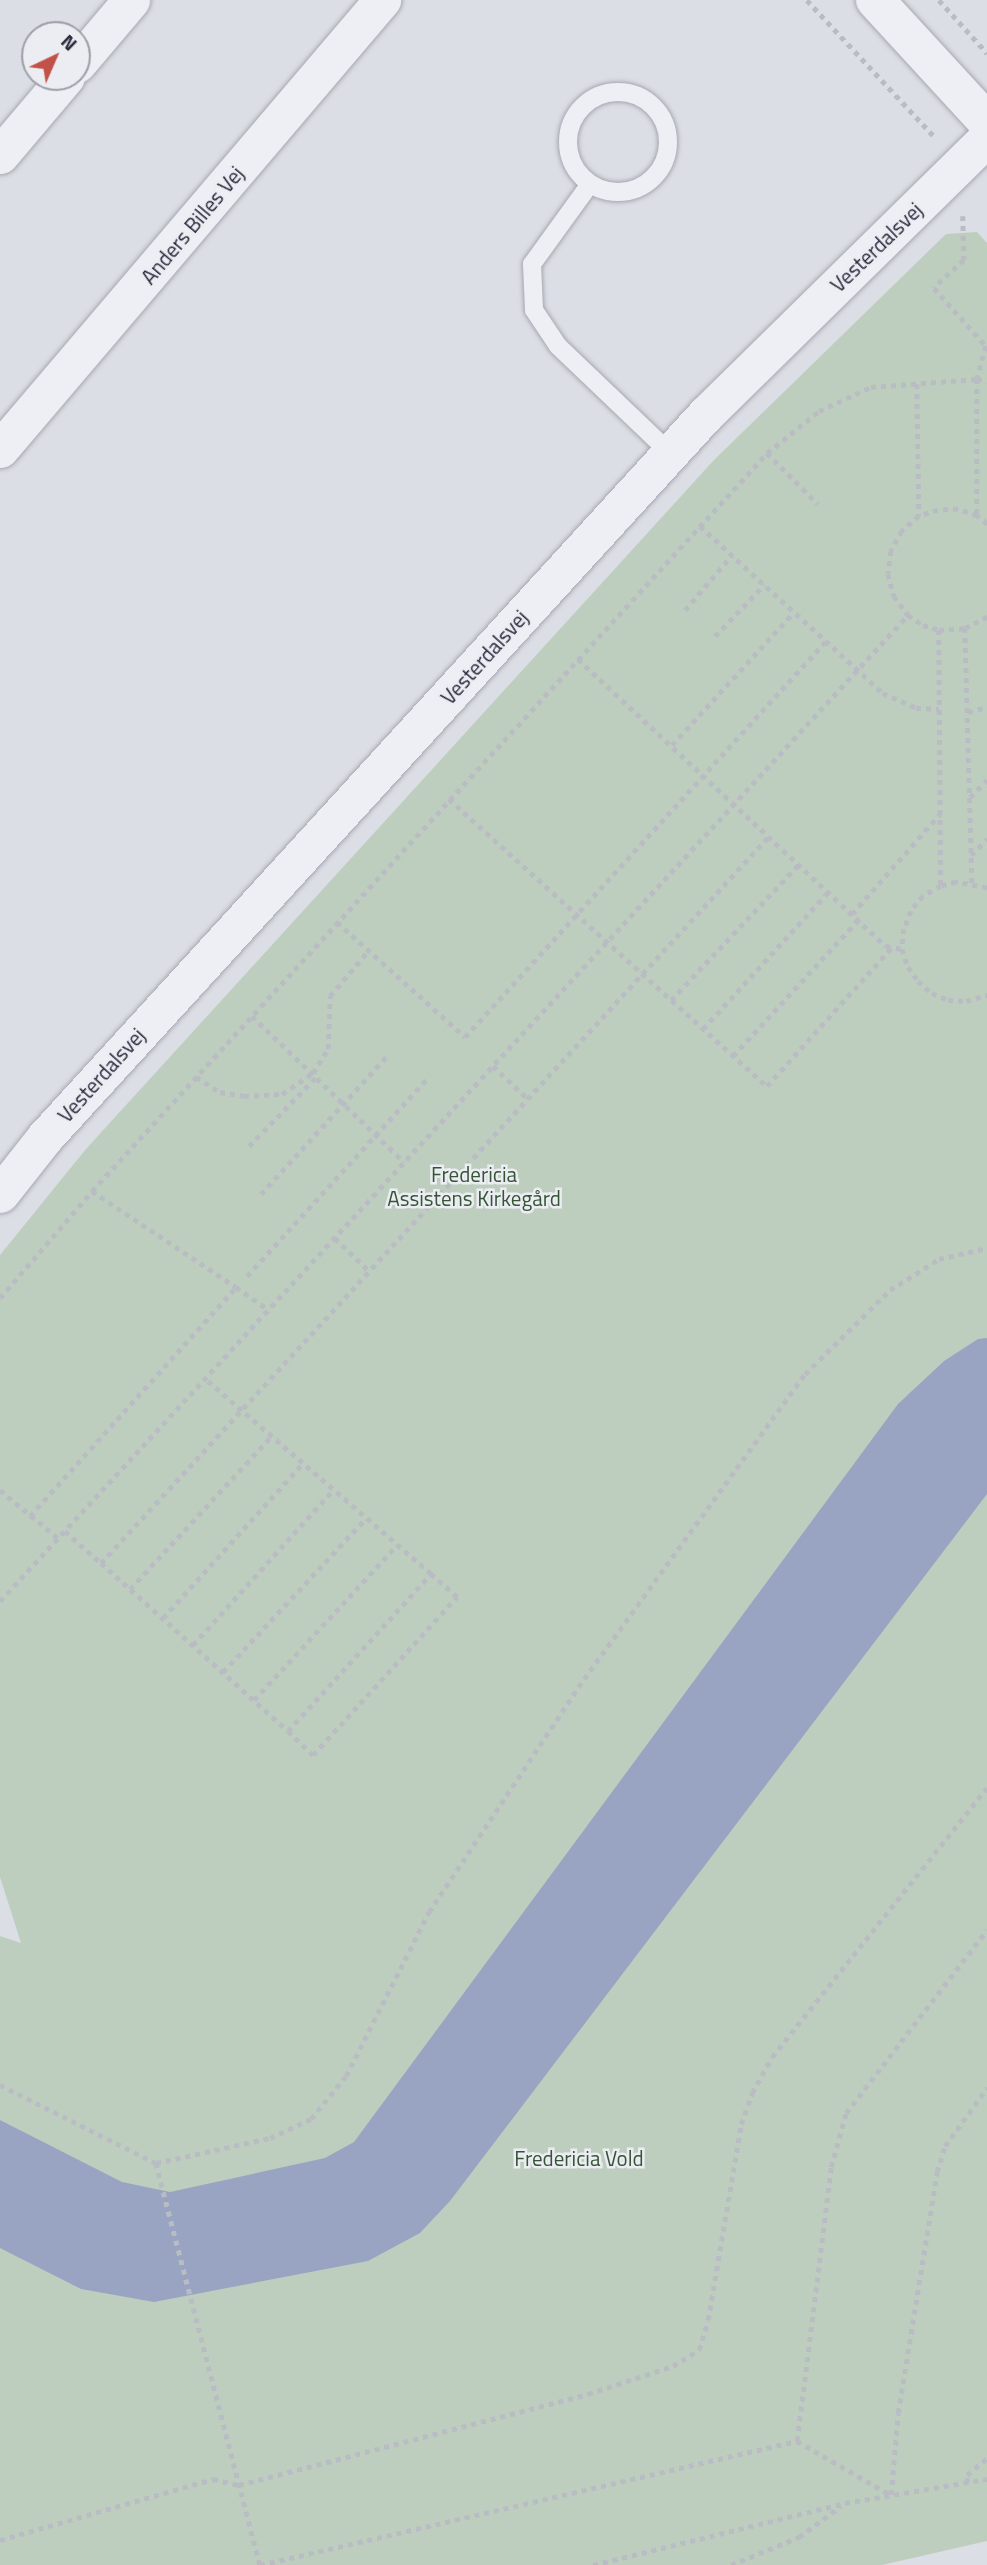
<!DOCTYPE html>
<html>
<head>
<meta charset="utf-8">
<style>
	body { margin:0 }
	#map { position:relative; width:987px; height:2565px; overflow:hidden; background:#dcdee5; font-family:"Titillium Web",sans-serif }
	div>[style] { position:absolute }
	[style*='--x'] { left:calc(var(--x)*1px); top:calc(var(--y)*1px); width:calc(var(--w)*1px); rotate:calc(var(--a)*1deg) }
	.green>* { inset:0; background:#becebe }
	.water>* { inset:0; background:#99a4c3 }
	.path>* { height:4.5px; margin-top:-2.25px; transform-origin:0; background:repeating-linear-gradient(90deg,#babcc4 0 5px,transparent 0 10px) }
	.roads { filter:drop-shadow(0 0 2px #a6a8b2) drop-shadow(0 0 2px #a6a8b2) }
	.service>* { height:18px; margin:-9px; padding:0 9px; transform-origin:9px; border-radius:9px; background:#eeeff4 }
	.service>.ring { margin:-9px; padding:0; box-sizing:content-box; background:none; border:18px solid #eeeff4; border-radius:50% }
	.minor>* { height:37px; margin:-18.5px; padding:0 18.5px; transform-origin:18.5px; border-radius:18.5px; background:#eeeff4 }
	.tertiary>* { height:38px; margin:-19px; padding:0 19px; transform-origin:19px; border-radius:19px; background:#eeeff4 }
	span { translate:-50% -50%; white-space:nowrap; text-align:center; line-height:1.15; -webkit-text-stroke:5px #ebedf3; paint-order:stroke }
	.street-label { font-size:21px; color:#272a3a }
	.park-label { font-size:21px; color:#365537 }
	.north { position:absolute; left:21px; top:21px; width:70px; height:70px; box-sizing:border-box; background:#ebedf3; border:2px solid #9d9fa9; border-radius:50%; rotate:44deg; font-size:19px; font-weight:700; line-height:28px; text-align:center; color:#272a3a }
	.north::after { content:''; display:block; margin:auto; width:24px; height:32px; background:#c25249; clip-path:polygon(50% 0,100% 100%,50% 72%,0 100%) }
</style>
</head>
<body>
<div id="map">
	<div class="green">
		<i style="clip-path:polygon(977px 232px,987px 243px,987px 2541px,882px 2565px,0 2565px,0 1936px,21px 1943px,0 1877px,0 1255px,86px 1149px,714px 460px,946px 234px)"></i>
	</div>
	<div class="water">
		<i style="clip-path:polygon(987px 1338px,987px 1494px,450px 2201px,420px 2233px,368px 2261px,154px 2302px,81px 2289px,0 2248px,0 2120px,122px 2182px,170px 2192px,325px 2158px,354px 2142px,898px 1404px,944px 1361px,978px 1339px)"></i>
	</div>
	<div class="path">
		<i style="--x:807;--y:0;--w:185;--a:47"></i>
		<i style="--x:939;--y:0;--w:72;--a:47.8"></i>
		<i style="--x:963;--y:216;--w:44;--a:88.7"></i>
		<i style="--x:964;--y:260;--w:41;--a:137"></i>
		<i style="--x:934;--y:288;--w:78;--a:48.1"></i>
		<i style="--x:986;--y:346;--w:34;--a:105"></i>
		<i style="--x:977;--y:379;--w:137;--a:90"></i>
		<i style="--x:917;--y:384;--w:132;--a:89.1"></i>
		<i style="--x:767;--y:453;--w:72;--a:45"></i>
		<i style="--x:987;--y:524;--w:13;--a:-141"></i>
		<i style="--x:977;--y:516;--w:20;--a:-160"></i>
		<i style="--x:958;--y:509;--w:20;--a:177"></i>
		<i style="--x:938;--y:510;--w:20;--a:162"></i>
		<i style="--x:919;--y:516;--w:23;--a:139"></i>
		<i style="--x:902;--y:531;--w:23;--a:119"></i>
		<i style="--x:891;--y:551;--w:23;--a:97"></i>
		<i style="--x:888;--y:574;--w:23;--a:75"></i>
		<i style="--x:894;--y:596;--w:24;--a:54"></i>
		<i style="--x:908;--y:615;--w:18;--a:34"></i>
		<i style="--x:923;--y:625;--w:17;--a:17"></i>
		<i style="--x:939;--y:630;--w:26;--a:-4"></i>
		<i style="--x:965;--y:628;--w:25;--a:-27"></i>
		<i style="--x:700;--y:526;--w:248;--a:42.4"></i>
		<i style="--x:883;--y:693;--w:36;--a:24"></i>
		<i style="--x:916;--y:708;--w:23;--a:2"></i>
		<i style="--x:685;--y:610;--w:72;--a:-49.5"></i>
		<i style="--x:965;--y:628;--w:255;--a:88.4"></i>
		<i style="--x:939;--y:630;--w:256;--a:89.6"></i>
		<i style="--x:715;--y:636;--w:71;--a:-46.1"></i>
		<i style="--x:578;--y:659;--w:421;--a:43"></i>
		<i style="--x:886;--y:946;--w:16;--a:11"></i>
		<i style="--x:968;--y:712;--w:20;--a:-15"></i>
		<i style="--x:672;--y:745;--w:180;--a:-47.5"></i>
		<i style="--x:970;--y:797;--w:24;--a:-45"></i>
		<i style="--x:449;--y:799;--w:428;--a:42.1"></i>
		<i style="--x:767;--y:1086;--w:187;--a:-48"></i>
		<i style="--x:971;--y:855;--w:23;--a:-45"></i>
		<i style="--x:987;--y:888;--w:32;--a:-169"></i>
		<i style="--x:956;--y:882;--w:16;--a:165"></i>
		<i style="--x:941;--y:886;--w:21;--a:151"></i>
		<i style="--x:923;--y:896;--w:19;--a:129"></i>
		<i style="--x:911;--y:911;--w:19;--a:111"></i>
		<i style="--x:904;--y:929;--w:20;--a:96"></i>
		<i style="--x:902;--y:949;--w:19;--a:72"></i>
		<i style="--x:908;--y:967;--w:17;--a:54"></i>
		<i style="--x:918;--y:981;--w:18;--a:41"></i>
		<i style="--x:932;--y:993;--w:17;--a:24"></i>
		<i style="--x:948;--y:1000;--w:18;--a:3"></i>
		<i style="--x:966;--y:1001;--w:22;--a:-16"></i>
		<i style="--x:852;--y:914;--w:133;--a:-48.7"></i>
		<i style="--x:337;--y:922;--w:172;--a:41.9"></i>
		<i style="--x:465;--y:1037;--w:536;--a:-47.65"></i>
		<i style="--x:671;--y:1000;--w:187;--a:-46.7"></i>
		<i style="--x:252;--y:1016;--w:211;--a:43.8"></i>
		<i style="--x:703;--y:1029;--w:187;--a:-47.6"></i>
		<i style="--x:733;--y:1056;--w:186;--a:-47.4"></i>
		<i style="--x:493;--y:1066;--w:47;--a:43.3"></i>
		<i style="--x:196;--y:1077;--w:28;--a:32"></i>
		<i style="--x:220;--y:1092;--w:24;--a:9"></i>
		<i style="--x:244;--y:1096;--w:38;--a:-3"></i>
		<i style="--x:282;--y:1094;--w:37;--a:-34"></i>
		<i style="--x:313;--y:1073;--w:28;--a:-58"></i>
		<i style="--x:328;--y:1049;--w:53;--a:-87.8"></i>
		<i style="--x:330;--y:996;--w:60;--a:-49.7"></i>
		<i style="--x:249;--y:1146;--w:98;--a:-45.8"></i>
		<i style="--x:92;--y:1191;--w:173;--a:33.7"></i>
		<i style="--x:261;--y:1194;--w:185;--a:-47.6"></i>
		<i style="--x:335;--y:1238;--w:47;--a:44.1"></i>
		<i style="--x:247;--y:1276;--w:270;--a:-47.6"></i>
		<i style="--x:0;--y:1298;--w:141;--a:-49.3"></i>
		<i style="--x:92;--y:1191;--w:1000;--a:-47.55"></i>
		<i style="--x:767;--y:453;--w:67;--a:-38.9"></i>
		<i style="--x:819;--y:411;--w:57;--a:-24.8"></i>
		<i style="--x:871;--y:387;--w:106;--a:-4.3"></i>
		<i style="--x:977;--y:379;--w:10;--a:11"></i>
		<i style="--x:0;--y:1490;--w:75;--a:39.6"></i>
		<i style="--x:30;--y:1516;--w:308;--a:-48"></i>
		<i style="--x:236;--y:1287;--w:40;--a:34.9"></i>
		<i style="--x:65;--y:1531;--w:48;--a:41.6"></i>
		<i style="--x:101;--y:1563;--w:987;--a:-47.42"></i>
		<i style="--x:101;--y:1563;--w:251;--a:41.9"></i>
		<i style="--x:288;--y:1731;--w:212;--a:-47.7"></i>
		<i style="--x:431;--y:1574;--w:298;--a:-139.2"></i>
		<i style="--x:130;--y:1589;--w:207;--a:-47.2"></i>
		<i style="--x:0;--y:1601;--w:1340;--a:-47.36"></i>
		<i style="--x:163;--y:1618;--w:207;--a:-47.9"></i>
		<i style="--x:193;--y:1645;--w:209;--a:-47.9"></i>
		<i style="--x:223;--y:1672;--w:210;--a:-47.1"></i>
		<i style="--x:254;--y:1700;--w:211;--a:-47.3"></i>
		<i style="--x:288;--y:1731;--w:35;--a:44"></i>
		<i style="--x:313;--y:1755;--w:214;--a:-47.7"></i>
		<i style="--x:457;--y:1597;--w:35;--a:-139"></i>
		<i style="--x:0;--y:2085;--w:174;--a:26.6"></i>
		<i style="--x:156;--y:2163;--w:117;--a:-12.4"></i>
		<i style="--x:270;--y:2138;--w:45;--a:-24.9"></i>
		<i style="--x:311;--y:2119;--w:55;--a:-50.9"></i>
		<i style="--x:346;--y:2076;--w:184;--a:-63.2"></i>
		<i style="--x:429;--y:1912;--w:280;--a:-56.4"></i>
		<i style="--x:584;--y:1679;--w:377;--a:-54.1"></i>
		<i style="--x:805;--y:1374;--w:120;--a:-44.7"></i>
		<i style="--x:890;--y:1290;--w:58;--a:-32.3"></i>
		<i style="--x:939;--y:1259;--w:49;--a:-12.9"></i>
		<i style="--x:156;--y:2163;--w:415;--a:75.5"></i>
		<i style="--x:797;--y:2441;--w:108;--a:29.9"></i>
		<i style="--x:891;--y:2495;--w:82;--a:-85.1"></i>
		<i style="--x:898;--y:2413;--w:244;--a:-80.8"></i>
		<i style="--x:937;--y:2172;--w:27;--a:-73"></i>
		<i style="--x:945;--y:2146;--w:72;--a:-54.1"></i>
		<i style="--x:967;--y:2483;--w:8;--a:-90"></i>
		<i style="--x:967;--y:2475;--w:26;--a:-40"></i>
		<i style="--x:0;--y:2540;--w:222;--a:-16"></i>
		<i style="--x:213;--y:2479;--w:27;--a:13"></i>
		<i style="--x:239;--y:2485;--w:361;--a:-14.6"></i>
		<i style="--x:588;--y:2394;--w:89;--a:-18.2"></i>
		<i style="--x:673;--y:2366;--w:31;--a:-32"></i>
		<i style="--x:699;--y:2350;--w:31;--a:-73"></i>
		<i style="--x:708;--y:2320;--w:199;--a:-80.4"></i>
		<i style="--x:741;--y:2124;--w:33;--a:-70"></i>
		<i style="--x:752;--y:2093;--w:41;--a:-60.9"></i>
		<i style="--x:772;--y:2057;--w:344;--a:-51.4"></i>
		<i style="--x:260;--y:2565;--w:551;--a:-13"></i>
		<i style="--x:797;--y:2441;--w:276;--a:-82.9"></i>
		<i style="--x:831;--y:2167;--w:56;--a:-74.5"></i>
		<i style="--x:846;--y:2113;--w:231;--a:-52.4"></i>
		<i style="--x:593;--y:2565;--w:260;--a:-13.8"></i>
		<i style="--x:845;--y:2503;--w:144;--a:-9.6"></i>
		<i style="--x:731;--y:2565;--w:74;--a:-22.4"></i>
		<i style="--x:799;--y:2537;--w:52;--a:-36.4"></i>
	</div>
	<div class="roads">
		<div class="service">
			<i class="ring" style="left:568px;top:92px;width:82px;height:82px"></i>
			<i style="--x:590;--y:184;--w:99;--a:125.9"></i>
			<i style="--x:532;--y:264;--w:46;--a:87.5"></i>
			<i style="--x:534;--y:310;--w:43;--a:56.3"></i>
			<i style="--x:558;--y:346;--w:155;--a:43.7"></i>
		</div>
		<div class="minor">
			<i style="--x:77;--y:64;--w:84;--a:-49.8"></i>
			<i style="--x:0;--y:155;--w:102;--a:-49.8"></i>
			<i style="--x:0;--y:449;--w:590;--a:-49.61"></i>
			<i style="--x:0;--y:1194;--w:73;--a:-51.7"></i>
			<i style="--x:45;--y:1137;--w:980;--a:-47.57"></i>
			<i style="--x:706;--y:414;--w:394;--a:-44.5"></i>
		</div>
		<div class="tertiary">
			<i style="--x:875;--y:0;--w:166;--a:47.4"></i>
		</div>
	</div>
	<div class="street-label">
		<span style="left:192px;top:225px;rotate:-50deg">Anders Billes Vej</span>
		<span style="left:876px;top:247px;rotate:-44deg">Vesterdalsvej</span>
		<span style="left:484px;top:657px;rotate:-48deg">Vesterdalsvej</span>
		<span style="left:101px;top:1075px;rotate:-48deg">Vesterdalsvej</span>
	</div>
	<div class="park-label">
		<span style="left:474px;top:1186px">Fredericia<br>Assistens Kirkegård</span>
		<span style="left:579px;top:2158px">Fredericia Vold</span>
	</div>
	<div class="north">N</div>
</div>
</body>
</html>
